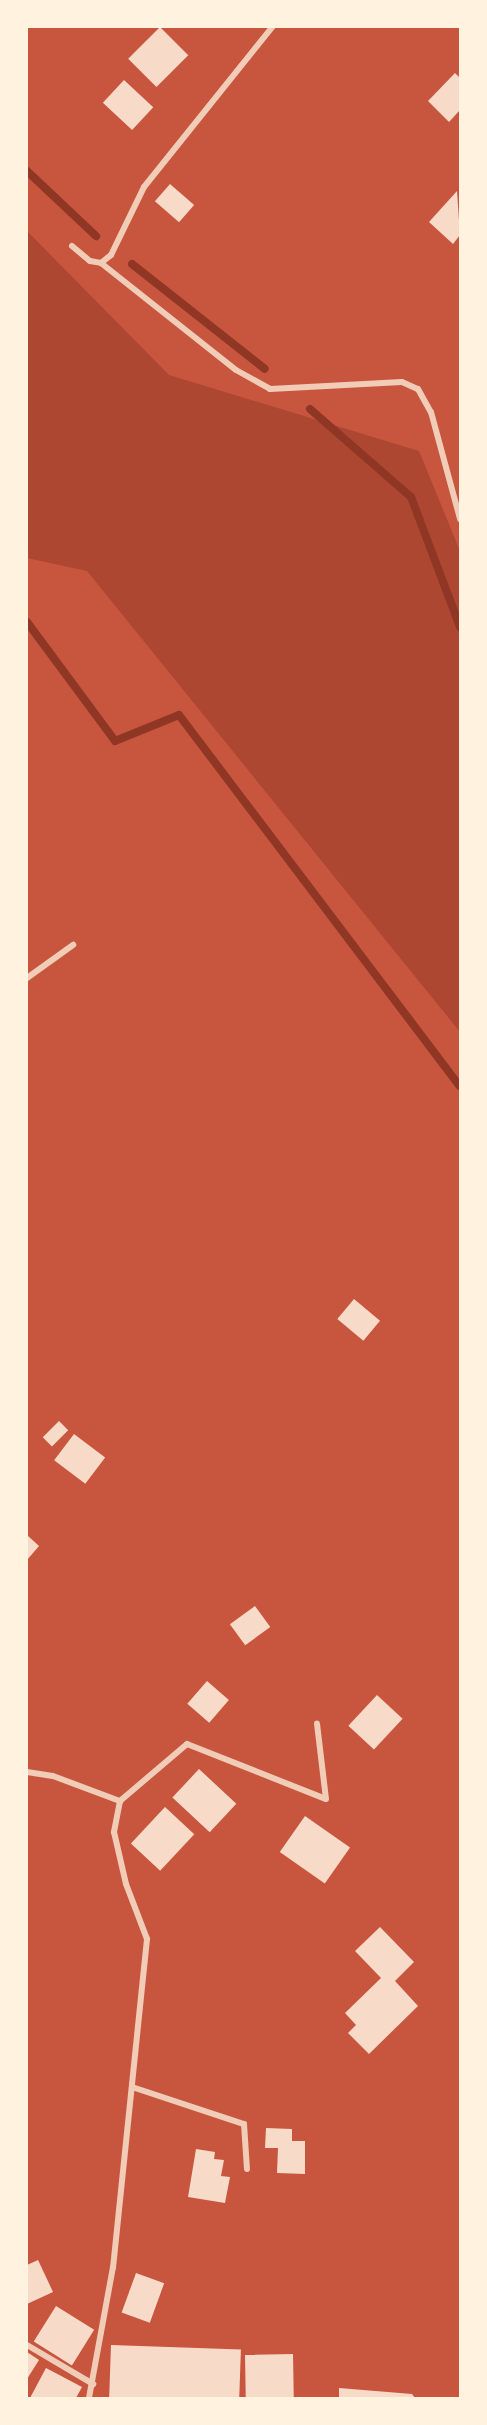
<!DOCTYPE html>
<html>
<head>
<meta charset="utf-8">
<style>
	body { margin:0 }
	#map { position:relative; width:487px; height:2425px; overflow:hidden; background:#c8553d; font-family:Poppins,sans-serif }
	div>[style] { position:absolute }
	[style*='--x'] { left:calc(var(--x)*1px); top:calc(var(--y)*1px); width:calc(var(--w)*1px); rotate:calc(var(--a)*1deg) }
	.green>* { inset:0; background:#ae4732 }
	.stream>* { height:8px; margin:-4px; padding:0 4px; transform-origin:4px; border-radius:4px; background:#8f3625 }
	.building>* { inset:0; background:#f7dbc8; transform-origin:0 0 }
	.minor>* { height:6px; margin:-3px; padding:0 3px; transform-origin:3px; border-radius:3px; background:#f1ccb7 }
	span { translate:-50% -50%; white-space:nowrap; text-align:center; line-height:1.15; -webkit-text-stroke:4.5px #fff3e0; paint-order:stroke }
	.frame { position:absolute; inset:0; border:28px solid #fff3e0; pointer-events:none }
</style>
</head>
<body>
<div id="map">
	<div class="green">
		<i style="clip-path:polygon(27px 231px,169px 375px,419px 451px,460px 551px,460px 1032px,87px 571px,27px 558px)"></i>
	</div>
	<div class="stream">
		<i style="--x:27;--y:171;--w:95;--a:43.3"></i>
		<i style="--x:132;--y:264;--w:169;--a:38.3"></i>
		<i style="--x:310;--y:409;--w:134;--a:41.1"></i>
		<i style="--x:411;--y:497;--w:139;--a:69.3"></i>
		<i style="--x:27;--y:622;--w:148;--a:53.5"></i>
		<i style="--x:115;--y:741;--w:69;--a:-22.1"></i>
		<i style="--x:179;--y:715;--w:465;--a:52.9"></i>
	</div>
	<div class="building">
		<i style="left:160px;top:27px;width:40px;height:45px;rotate:45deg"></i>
		<i style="clip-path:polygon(455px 73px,460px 78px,460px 110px,449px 122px,428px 101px)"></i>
		<i style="left:124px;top:80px;width:40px;height:31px;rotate:43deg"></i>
		<i style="left:170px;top:184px;width:32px;height:23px;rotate:41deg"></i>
		<i style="clip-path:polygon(457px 191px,460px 235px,453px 244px,429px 222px)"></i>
		<i style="left:354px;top:1299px;width:34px;height:26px;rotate:40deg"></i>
		<i style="left:59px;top:1421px;width:13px;height:23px;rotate:45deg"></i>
		<i style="left:74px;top:1434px;width:39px;height:33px;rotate:37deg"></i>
		<i style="clip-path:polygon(27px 1535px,39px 1546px,27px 1560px)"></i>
		<i style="left:255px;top:1606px;width:26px;height:31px;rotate:54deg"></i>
		<i style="left:207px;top:1681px;width:29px;height:30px;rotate:41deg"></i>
		<i style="left:377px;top:1695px;width:35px;height:42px;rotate:43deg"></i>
		<i style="left:199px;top:1769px;width:51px;height:39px;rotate:43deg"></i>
		<i style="left:165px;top:1807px;width:40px;height:50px;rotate:43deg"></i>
		<i style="left:305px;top:1816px;width:55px;height:44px;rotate:35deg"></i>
		<i style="clip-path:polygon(380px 1927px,414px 1962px,395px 1981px,418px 2006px,369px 2054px,348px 2033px,356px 2025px,345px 2013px,381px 1978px,355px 1951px)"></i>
		<i style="clip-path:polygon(266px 2128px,292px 2129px,292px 2141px,305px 2141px,305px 2174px,277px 2173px,278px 2148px,265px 2148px)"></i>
		<i style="clip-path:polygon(196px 2149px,215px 2152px,214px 2159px,224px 2160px,221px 2176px,230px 2177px,225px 2203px,188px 2197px)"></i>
		<i style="clip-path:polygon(38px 2260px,53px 2292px,27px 2304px,27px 2265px)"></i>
		<i style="left:136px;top:2273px;width:30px;height:42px;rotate:20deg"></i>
		<i style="left:56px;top:2306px;width:45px;height:42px;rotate:32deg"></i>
		<i style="left:111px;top:2345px;width:130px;height:53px;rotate:2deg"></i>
		<i style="clip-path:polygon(27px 2352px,39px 2360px,27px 2379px)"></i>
		<i style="left:293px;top:2354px;width:44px;height:48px;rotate:89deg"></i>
		<i style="clip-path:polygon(46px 2368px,82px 2387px,76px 2398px,30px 2398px)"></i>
		<i style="clip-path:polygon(339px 2388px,412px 2394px,415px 2398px,339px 2398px)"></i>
	</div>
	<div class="minor">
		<i style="--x:72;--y:246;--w:23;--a:40"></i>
		<i style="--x:90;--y:261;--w:11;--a:10"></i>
		<i style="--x:101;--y:263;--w:13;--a:-39"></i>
		<i style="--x:111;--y:255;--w:76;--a:-64.1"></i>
		<i style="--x:144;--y:187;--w:205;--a:-51.3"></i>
		<i style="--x:101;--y:263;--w:172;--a:38.4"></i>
		<i style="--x:236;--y:370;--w:39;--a:29"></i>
		<i style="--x:270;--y:389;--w:132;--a:-3"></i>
		<i style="--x:402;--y:382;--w:17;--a:24"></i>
		<i style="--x:418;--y:389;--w:26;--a:61"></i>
		<i style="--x:431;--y:412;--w:111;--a:74.8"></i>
		<i style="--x:27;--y:978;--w:57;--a:-35.7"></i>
		<i style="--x:27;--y:1772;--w:26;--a:9"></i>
		<i style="--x:53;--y:1776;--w:72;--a:20.5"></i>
		<i style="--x:120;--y:1801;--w:32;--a:101"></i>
		<i style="--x:114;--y:1832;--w:53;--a:77"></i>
		<i style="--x:126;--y:1884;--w:59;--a:69.1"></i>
		<i style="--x:147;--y:1939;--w:330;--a:95.9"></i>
		<i style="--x:113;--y:2267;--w:133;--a:100.4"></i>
		<i style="--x:120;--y:1801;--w:88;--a:-40.4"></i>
		<i style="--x:187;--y:1744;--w:149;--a:21.6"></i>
		<i style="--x:326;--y:1799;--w:76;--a:-96.8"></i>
		<i style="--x:132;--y:2087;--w:118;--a:18.3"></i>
		<i style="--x:244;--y:2124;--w:45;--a:86.2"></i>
		<i style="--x:27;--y:2345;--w:77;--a:30.6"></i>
	</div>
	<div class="frame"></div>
</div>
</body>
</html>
